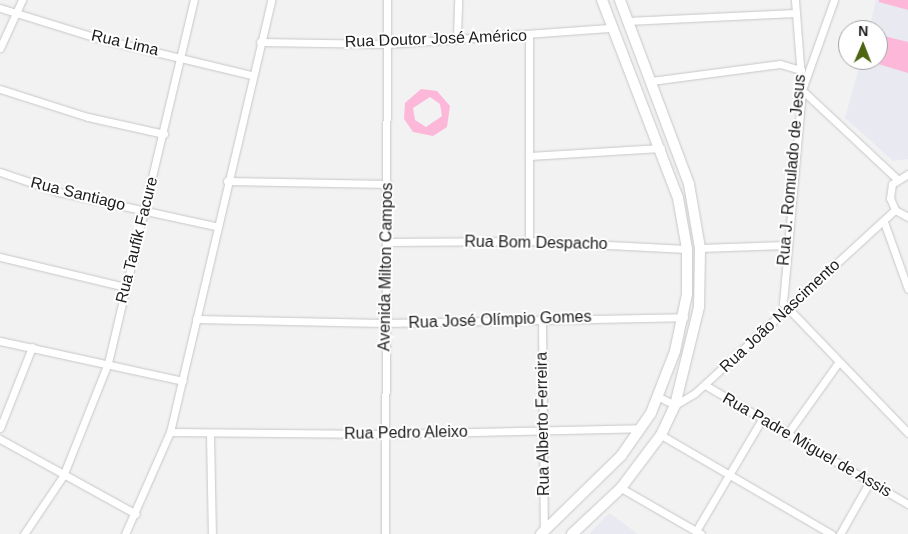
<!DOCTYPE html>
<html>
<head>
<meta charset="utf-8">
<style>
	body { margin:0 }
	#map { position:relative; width:908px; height:534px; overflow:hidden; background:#f2f2f3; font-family:Arial,sans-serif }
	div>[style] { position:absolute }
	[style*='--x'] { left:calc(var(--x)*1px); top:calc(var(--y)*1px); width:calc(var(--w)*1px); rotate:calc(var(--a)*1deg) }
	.built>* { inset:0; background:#e9e9f2 }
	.building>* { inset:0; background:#fdb8d9 }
	.roads { filter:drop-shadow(0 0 1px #c7c7c9) drop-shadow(0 0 1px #c7c7c9) }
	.minor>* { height:7px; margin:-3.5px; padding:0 3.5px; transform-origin:3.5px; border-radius:3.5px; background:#fff }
	.secondary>* { height:10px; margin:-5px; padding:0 5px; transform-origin:5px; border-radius:5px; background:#fff }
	span { translate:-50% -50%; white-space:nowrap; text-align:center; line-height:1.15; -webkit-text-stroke:4px #fff; paint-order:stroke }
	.street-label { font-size:16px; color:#1c1c1c }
	.north { position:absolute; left:838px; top:20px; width:50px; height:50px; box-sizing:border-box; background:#fff; border:1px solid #a4a4a4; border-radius:50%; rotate:1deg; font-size:14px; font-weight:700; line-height:20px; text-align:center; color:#1c1c1c }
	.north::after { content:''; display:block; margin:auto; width:18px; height:22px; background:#4e6614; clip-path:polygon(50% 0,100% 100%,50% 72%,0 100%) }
</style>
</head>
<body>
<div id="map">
	<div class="built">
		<i style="clip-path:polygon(876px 0,908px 0,908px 159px,893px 161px,845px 118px,861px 60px,878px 60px,878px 30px,869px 30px)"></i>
		<i style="clip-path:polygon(609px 513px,638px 534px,589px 534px)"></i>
	</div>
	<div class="building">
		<i style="clip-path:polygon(879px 0,908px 0,908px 10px,879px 2px)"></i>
		<i style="clip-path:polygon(880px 35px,908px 42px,908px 73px,878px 64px)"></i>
		<i style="clip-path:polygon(evenodd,421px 89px,437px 91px,450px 106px,447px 127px,433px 136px,413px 132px,404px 119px,405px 103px,421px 89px,430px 97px,440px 104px,442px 116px,426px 127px,415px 120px,413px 108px,430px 97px)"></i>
	</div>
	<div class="roads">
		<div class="minor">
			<i style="--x:795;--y:0;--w:90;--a:85.6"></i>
			<i style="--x:802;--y:90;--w:214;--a:95.1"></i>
			<i style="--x:783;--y:303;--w:180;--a:46.1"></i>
			<i style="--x:834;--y:0;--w:96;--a:109.6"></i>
			<i style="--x:802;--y:90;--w:130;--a:43.1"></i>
			<i style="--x:0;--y:8;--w:102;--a:17.2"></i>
			<i style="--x:97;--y:38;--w:158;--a:13.5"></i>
			<i style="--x:627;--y:21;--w:168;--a:-2.7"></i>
			<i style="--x:457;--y:35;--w:35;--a:-88"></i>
			<i style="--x:260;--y:42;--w:127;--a:0.9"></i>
			<i style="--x:387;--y:44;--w:226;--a:-4.1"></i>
			<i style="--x:0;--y:48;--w:53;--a:-65.4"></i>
			<i style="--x:651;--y:81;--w:130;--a:-7.5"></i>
			<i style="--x:780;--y:64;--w:22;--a:16"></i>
			<i style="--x:0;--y:89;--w:92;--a:17.7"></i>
			<i style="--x:88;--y:117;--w:78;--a:12.6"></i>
			<i style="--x:529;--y:156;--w:132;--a:-3.5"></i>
			<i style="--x:0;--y:172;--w:62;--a:18.7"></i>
			<i style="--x:59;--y:192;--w:160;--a:12.3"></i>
			<i style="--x:908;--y:174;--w:19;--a:148"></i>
			<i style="--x:892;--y:184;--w:14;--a:98"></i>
			<i style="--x:890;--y:198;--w:13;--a:67"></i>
			<i style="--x:895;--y:210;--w:15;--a:28"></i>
			<i style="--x:227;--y:181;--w:161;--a:1.1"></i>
			<i style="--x:884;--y:222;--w:71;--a:70.3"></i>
			<i style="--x:529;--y:241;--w:206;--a:-90"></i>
			<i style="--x:386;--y:242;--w:143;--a:-0.4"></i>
			<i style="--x:529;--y:241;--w:158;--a:2.9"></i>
			<i style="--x:700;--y:248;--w:85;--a:-2"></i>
			<i style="--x:0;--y:257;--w:129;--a:13.5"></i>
			<i style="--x:542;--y:318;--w:213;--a:89.5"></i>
			<i style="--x:196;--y:319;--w:188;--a:1.2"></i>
			<i style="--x:384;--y:323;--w:300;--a:-1.1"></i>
			<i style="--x:0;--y:341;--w:187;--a:12.3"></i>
			<i style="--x:705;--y:385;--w:235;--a:30.4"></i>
			<i style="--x:659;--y:397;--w:18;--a:27"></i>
			<i style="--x:675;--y:405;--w:23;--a:-31"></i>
			<i style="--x:695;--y:393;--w:271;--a:-42.5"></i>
			<i style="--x:0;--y:428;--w:87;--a:-68.4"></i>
			<i style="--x:170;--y:432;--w:215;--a:0.5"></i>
			<i style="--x:385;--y:434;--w:256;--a:-1.3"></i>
			<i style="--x:788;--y:433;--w:86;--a:-54.5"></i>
			<i style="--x:210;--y:434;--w:100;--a:88.9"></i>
			<i style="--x:661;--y:435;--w:197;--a:30.2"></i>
			<i style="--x:0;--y:439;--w:155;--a:28.9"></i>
			<i style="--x:621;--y:488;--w:92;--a:29.9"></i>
			<i style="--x:696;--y:531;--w:130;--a:-59.5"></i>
			<i style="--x:24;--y:534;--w:70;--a:-56.1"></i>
			<i style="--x:63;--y:476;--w:122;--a:-68.3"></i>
			<i style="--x:108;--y:363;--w:373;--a:-76.7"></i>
			<i style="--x:125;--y:534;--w:111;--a:-66.2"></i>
			<i style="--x:170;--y:432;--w:444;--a:-76.8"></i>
			<i style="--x:385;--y:534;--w:534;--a:-89.79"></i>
			<i style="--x:840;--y:534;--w:61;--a:-60.5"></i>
		</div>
		<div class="secondary">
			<i style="--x:541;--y:534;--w:112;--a:-44.3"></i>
			<i style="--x:621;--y:456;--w:52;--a:-55.1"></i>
			<i style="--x:651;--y:413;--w:66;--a:-68.8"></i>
			<i style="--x:675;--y:351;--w:58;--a:-78.1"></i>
			<i style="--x:687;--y:294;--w:45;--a:-90"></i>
			<i style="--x:687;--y:249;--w:52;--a:-100"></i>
			<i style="--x:678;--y:198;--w:212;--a:-111"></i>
			<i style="--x:572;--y:534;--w:67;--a:-43.2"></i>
			<i style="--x:621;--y:488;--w:66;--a:-53"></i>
			<i style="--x:661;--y:435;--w:33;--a:-65"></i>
			<i style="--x:675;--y:405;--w:101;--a:-76.2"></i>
			<i style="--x:699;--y:307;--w:59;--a:-89"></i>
			<i style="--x:700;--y:248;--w:65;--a:-99.8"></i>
			<i style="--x:689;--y:184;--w:197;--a:-110.6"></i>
		</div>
	</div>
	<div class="street-label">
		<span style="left:436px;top:39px;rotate:-2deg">Rua Doutor José Américo</span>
		<span style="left:125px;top:43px;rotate:13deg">Rua Lima</span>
		<span style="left:792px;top:170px;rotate:-85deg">Rua J. Romulado de Jesus</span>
		<span style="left:78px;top:194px;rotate:14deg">Rua Santiago</span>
		<span style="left:137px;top:240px;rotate:-76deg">Rua Taufik Facure</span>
		<span style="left:536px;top:243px;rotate:1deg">Rua Bom Despacho</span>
		<span style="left:386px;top:267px;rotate:-89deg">Avenida Milton Campos</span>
		<span style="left:780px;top:316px;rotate:-43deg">Rua João Nascimento</span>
		<span style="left:500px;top:320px;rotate:-2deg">Rua José Olímpio Gomes</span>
		<span style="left:543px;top:424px;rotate:-91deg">Rua Alberto Ferreira</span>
		<span style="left:406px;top:433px;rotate:-1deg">Rua Pedro Aleixo</span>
		<span style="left:807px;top:445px;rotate:30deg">Rua Padre Miguel de Assis</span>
	</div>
	<div class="north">N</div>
</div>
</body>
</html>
